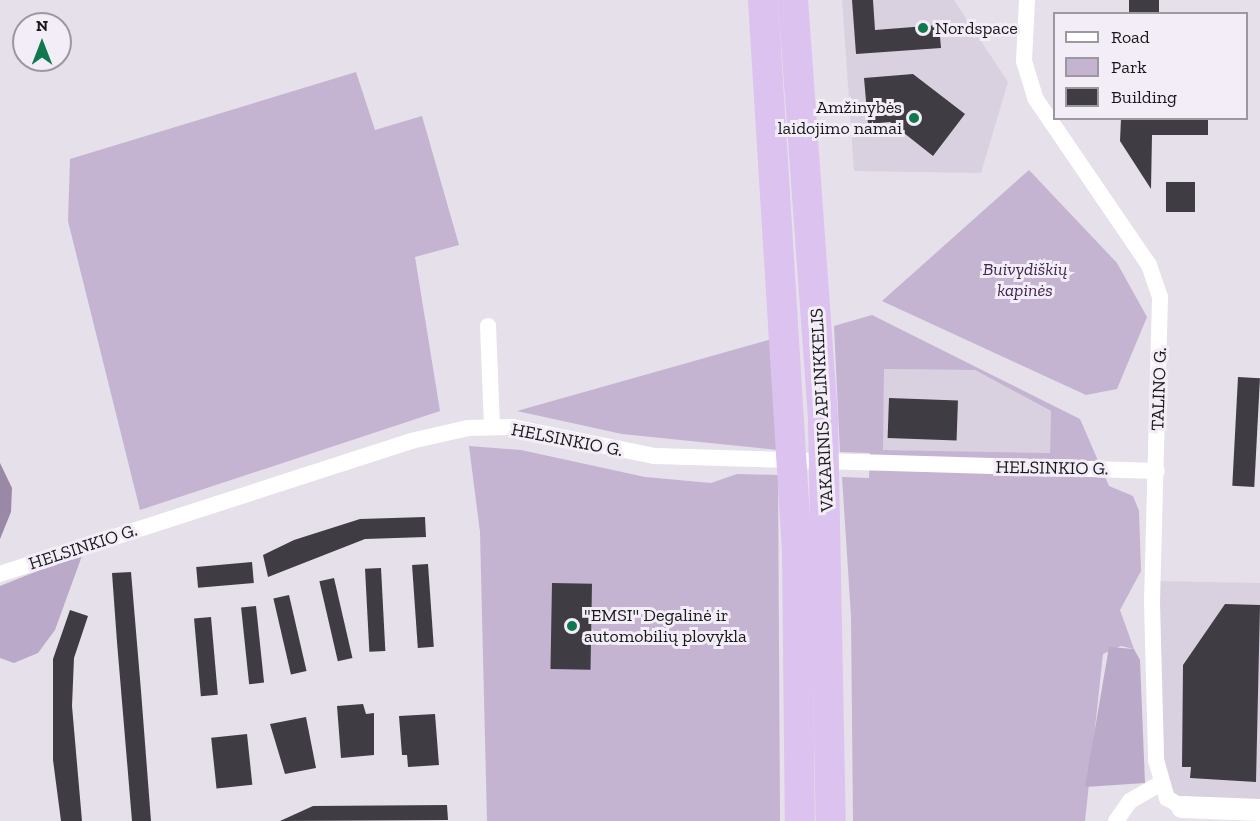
<!DOCTYPE html>
<html>
<head>
<meta charset="utf-8">
<style>
	body { margin:0 }
	#map { position:relative; width:1260px; height:821px; overflow:hidden; background:#e5e0e9; font-family:"Zilla Slab",serif }
	div>[style] { position:absolute }
	[style*='--x'] { left:calc(var(--x)*1px); top:calc(var(--y)*1px); width:calc(var(--w)*1px); rotate:calc(var(--a)*1deg) }
	.built>* { inset:0; background:#dad1e0 }
	.green>* { inset:0; background:#c4b3d1 }
	.forest>* { inset:0; background:#bba9c9 }
	.water>* { inset:0; background:#9a88a7 }
	.building>* { inset:0; background:#403c43; transform-origin:0 0 }
	.street>* { height:16px; margin:-8px; padding:0 8px; transform-origin:8px; border-radius:8px; background:#fff }
	.secondary>* { height:22px; margin:-11px; padding:0 11px; transform-origin:11px; border-radius:11px; background:#fff }
	.highway>* { height:30px; margin:-15px; padding:0 15px; transform-origin:15px; border-radius:15px; background:#dcc2ef }
	.dots>* { width:16px; height:16px; translate:-50% -50%; box-sizing:border-box; border:3px solid #f2edf6; border-radius:50% }
	span { translate:-50% -50%; white-space:nowrap; text-align:center; line-height:1.15; -webkit-text-stroke:6px #f2edf6; paint-order:stroke }
	.poi-label { font-size:18px; color:#1a181b }
	.left { translate:0 -50%; text-align:left }
	.right { translate:-100% -50%; text-align:right }
	.park-label { font-size:18px; color:#402651; font-style:italic }
	.street-label { font-size:18px; color:#1a181b }
	.legend { position:absolute; left:1053px; top:12px; width:195px; height:108px; box-sizing:border-box; background:#f2edf6; border:2px solid #9c989e; margin:0; padding:8px 10px; list-style:none; font-size:18px; color:#1a181b }
	.legend li { display:flex; align-items:center; gap:12px; height:30px }
	.legend b { width:30px; border:2px solid #9c989e }
	.north { position:absolute; left:12px; top:12px; width:60px; height:60px; box-sizing:border-box; background:#f2edf6; border:2px solid #9c989e; border-radius:50%; rotate:0deg; font-size:16px; font-weight:700; line-height:24px; text-align:center; color:#1a181b }
	.north::after { content:''; display:block; margin:auto; width:21px; height:27px; background:#10774f; clip-path:polygon(50% 0,100% 100%,50% 72%,0 100%) }
</style>
</head>
<body>
<div id="map">
	<div class="built">
		<i style="clip-path:polygon(842px 0,954px 0,1008px 82px,981px 173px,854px 171px)"></i>
		<i style="clip-path:polygon(884px 369px,975px 370px,1051px 411px,1050px 454px,882px 450px)"></i>
		<i style="clip-path:polygon(1157px 581px,1260px 583px,1260px 802px,1195px 802px,1176px 796px,1165px 781px)"></i>
	</div>
	<div class="green">
		<i style="clip-path:polygon(356px 72px,375px 130px,422px 116px,459px 245px,415px 257px,440px 411px,140px 510px,68px 221px,70px 159px)"></i>
		<i style="clip-path:polygon(1029px 170px,1117px 263px,1147px 317px,1117px 389px,1086px 395px,882px 301px)"></i>
		<i style="clip-path:polygon(evenodd,872px 315px,1080px 419px,1109px 486px,1133px 496px,1139px 511px,1141px 571px,1120px 610px,1134px 649px,1121px 646px,1103px 654px,1085px 821px,853px 821px,851px 616px,842px 477px,869px 478px,870px 453px,840px 452px,834px 326px,872px 315px,884px 369px,975px 370px,1051px 411px,1050px 453px,883px 450px,884px 369px)"></i>
		<i style="clip-path:polygon(772px 339px,778px 450px,622px 434px,517px 411px)"></i>
		<i style="clip-path:polygon(469px 446px,521px 450px,645px 477px,711px 483px,737px 474px,778px 475px,780px 821px,487px 821px,480px 532px)"></i>
	</div>
	<div class="forest">
		<i style="clip-path:polygon(83px 553px,55px 630px,38px 653px,14px 663px,0 658px,0 586px)"></i>
		<i style="clip-path:polygon(1109px 647px,1134px 649px,1140px 660px,1145px 783px,1085px 787px)"></i>
	</div>
	<div class="water">
		<i style="clip-path:polygon(0 463px,12px 488px,11px 512px,0 539px)"></i>
	</div>
	<div class="building">
		<i style="clip-path:polygon(852px 0,873px 0,875px 30px,939px 25px,941px 48px,856px 54px)"></i>
		<i style="left:1129px;top:0;width:30px;height:14px"></i>
		<i style="clip-path:polygon(913px 74px,965px 114px,933px 156px,890px 122px,868px 124px,864px 78px)"></i>
		<i style="clip-path:polygon(1121px 118px,1208px 118px,1208px 135px,1152px 135px,1151px 189px,1120px 141px)"></i>
		<i style="left:1166px;top:182px;width:29px;height:30px"></i>
		<i style="left:1238px;top:377px;width:22px;height:109px;rotate:3deg"></i>
		<i style="left:889px;top:398px;width:69px;height:40px;rotate:2deg"></i>
		<i style="clip-path:polygon(425px 517px,426px 537px,365px 539px,268px 577px,263px 555px,294px 540px,360px 519px)"></i>
		<i style="left:252px;top:562px;width:21px;height:56px;rotate:85deg"></i>
		<i style="left:428px;top:564px;width:83px;height:16px;rotate:86deg"></i>
		<i style="left:381px;top:568px;width:83px;height:16px;rotate:87deg"></i>
		<i style="clip-path:polygon(131px 572px,141px 691px,151px 821px,132px 821px,117px 642px,112px 573px)"></i>
		<i style="left:334px;top:578px;width:82px;height:15px;rotate:77deg"></i>
		<i style="left:552px;top:583px;width:40px;height:86px;rotate:1deg"></i>
		<i style="left:289px;top:595px;width:78px;height:16px;rotate:77deg"></i>
		<i style="clip-path:polygon(1225px 604px,1260px 605px,1256px 782px,1190px 778px,1191px 767px,1182px 767px,1183px 665px)"></i>
		<i style="left:256px;top:606px;width:77px;height:15px;rotate:84deg"></i>
		<i style="clip-path:polygon(70px 610px,88px 616px,74px 658px,72px 706px,82px 821px,61px 821px,53px 760px,53px 659px)"></i>
		<i style="left:211px;top:617px;width:78px;height:17px;rotate:85deg"></i>
		<i style="clip-path:polygon(363px 704px,366px 714px,374px 713px,374px 755px,341px 758px,337px 706px)"></i>
		<i style="clip-path:polygon(435px 714px,439px 765px,408px 767px,407px 755px,402px 755px,399px 716px)"></i>
		<i style="clip-path:polygon(306px 717px,316px 768px,285px 774px,270px 724px)"></i>
		<i style="left:247px;top:734px;width:51px;height:36px;rotate:84deg"></i>
		<i style="clip-path:polygon(447px 805px,448px 820px,280px 821px,313px 806px)"></i>
	</div>
	<div class="street">
		<i style="--x:1027;--y:0;--w:61;--a:92.8"></i>
		<i style="--x:1024;--y:61;--w:39;--a:73"></i>
		<i style="--x:1035;--y:98;--w:202;--a:55.7"></i>
		<i style="--x:1149;--y:265;--w:34;--a:71"></i>
		<i style="--x:1160;--y:297;--w:306;--a:91.5"></i>
		<i style="--x:1152;--y:603;--w:157;--a:88.5"></i>
		<i style="--x:1156;--y:760;--w:40;--a:74"></i>
		<i style="--x:1167;--y:798;--w:17;--a:31"></i>
		<i style="--x:488;--y:326;--w:100;--a:87.7"></i>
		<i style="--x:0;--y:574;--w:432;--a:-17.9"></i>
		<i style="--x:411;--y:441;--w:58;--a:-12.8"></i>
		<i style="--x:468;--y:428;--w:44;--a:-1.3"></i>
		<i style="--x:512;--y:427;--w:146;--a:11.5"></i>
		<i style="--x:655;--y:456;--w:502;--a:1.71"></i>
		<i style="--x:1116;--y:821;--w:24;--a:-55"></i>
		<i style="--x:1130;--y:801;--w:34;--a:-30"></i>
	</div>
	<div class="secondary">
		<i style="--x:1182;--y:807;--w:78;--a:2.2"></i>
	</div>
	<div class="highway">
		<i style="--x:763;--y:0;--w:552;--a:86.47"></i>
		<i style="--x:797;--y:551;--w:270;--a:89.4"></i>
		<i style="--x:793;--y:0;--w:421;--a:85.9"></i>
		<i style="--x:823;--y:420;--w:401;--a:88.9"></i>
	</div>
	<div class="dots">
		<i style="left:923px;top:28px;background:#10774f"></i>
		<i style="left:914px;top:118px;background:#10774f"></i>
		<i style="left:572px;top:626px;background:#10774f"></i>
	</div>
	<div class="poi-label">
		<span class="left" style="left:935px;top:28px">Nordspace</span>
		<span class="right" style="left:902px;top:118px">Amžinybės<br>laidojimo namai</span>
		<span class="left" style="left:584px;top:626px">"EMSI" Degalinė ir<br>automobilių plovykla</span>
	</div>
	<div class="park-label">
		<span style="left:1025px;top:280px">Buivydiškių<br>kapinės</span>
	</div>
	<div class="street-label">
		<span style="left:1159px;top:389px;rotate:-88deg">TALINO G.</span>
		<span style="left:822px;top:410px;rotate:-93deg">VAKARINIS APLINKKELIS</span>
		<span style="left:567px;top:440px;rotate:11deg">HELSINKIO G.</span>
		<span style="left:1052px;top:468px;rotate:1deg">HELSINKIO G.</span>
		<span style="left:83px;top:547px;rotate:-18deg">HELSINKIO G.</span>
	</div>
	<ul class="legend">
	<li><b style="height:8px;background:#fff"></b>Road</li>
	<li><b style="height:16px;background:#c4b3d1"></b>Park</li>
	<li><b style="height:16px;background:#403c43"></b>Building</li>
	</ul>
	<div class="north">N</div>
</div>
</body>
</html>
